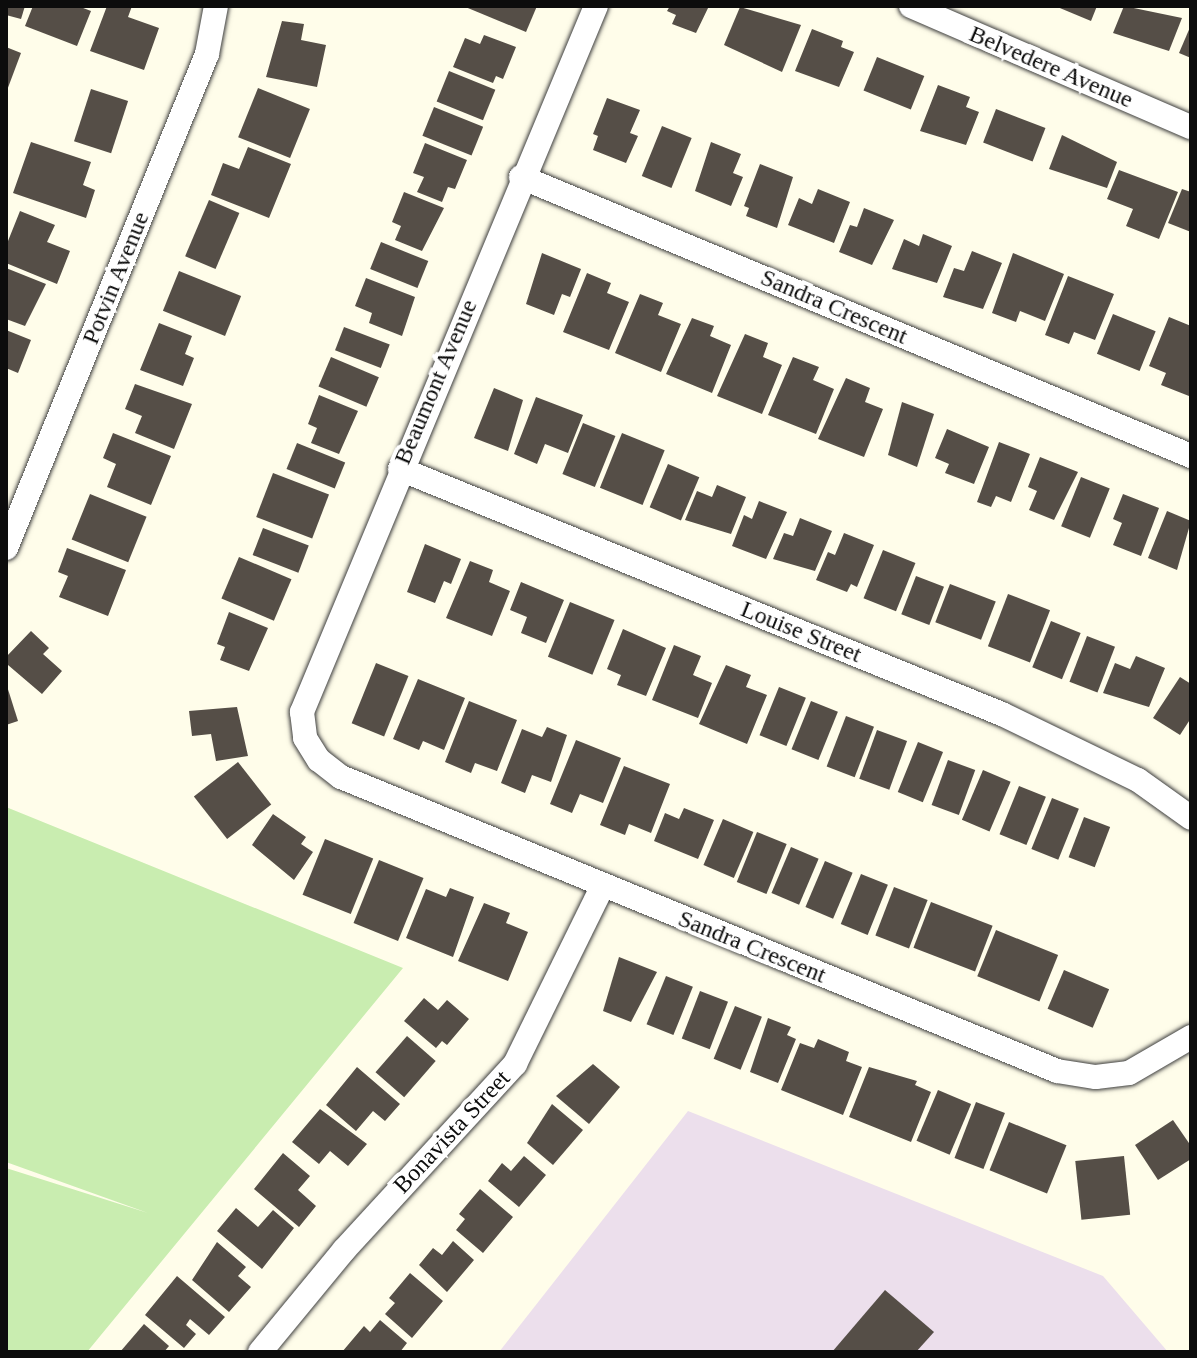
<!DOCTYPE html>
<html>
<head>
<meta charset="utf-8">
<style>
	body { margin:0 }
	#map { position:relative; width:1197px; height:1358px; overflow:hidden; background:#fffdea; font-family:Georgia,serif }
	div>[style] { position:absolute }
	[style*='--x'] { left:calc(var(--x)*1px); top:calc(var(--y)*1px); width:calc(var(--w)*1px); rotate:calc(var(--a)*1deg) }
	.industrial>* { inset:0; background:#ecdfec }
	.green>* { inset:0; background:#c9edb0 }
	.building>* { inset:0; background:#554e47; transform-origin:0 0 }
	.roads { filter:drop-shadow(0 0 2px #3f3f3f) drop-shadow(0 0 2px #3f3f3f) }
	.minor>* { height:24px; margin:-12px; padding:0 12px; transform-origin:12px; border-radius:12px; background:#fff }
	span { translate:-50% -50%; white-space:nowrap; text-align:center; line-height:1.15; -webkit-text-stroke:8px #fff; paint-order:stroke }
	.street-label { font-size:24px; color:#0c0c0c }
	.frame { position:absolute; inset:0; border:8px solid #0c0c0c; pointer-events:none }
</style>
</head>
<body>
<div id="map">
	<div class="industrial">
		<i style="clip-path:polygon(688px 1111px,1103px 1276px,1168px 1352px,499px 1352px)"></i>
	</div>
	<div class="green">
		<i style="clip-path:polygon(6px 807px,403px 968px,87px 1352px,6px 1352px,6px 1168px,148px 1213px,6px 1162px)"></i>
	</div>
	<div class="building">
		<i style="clip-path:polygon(6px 6px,25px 6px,21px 19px,6px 15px)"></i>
		<i style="clip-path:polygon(33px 6px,78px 6px,91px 11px,77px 46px,25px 26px)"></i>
		<i style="clip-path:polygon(107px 6px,132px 6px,128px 17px,159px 28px,144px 70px,90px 51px)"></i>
		<i style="clip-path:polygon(463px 6px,537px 6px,526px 32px)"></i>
		<i style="clip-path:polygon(670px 6px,709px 6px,696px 33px,672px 24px,676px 15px,667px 11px)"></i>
		<i style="clip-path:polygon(1055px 6px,1097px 6px,1091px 21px)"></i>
		<i style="clip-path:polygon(1124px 6px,1182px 18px,1169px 51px,1113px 33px)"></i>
		<i style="clip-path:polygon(740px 7px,801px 25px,782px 72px,724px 45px)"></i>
		<i style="clip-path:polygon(282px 21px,304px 24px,301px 40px,326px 45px,317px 87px,266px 77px)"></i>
		<i style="clip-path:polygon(1191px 25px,1191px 58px,1179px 53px)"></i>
		<i style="clip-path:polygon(812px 29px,843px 41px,841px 47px,854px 52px,839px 87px,795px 71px)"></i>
		<i style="clip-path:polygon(484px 35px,516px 47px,503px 79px,496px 76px,493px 83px,453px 67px,465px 38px,480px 44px)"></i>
		<i style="clip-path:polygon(6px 47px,21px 53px,6px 93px)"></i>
		<i style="left:877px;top:57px;width:51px;height:36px;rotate:22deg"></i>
		<i style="left:449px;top:71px;width:50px;height:33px;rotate:22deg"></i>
		<i style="clip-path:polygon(938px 85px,970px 97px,966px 107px,979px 112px,966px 145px,920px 131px)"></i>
		<i style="left:258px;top:88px;width:56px;height:53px;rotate:22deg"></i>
		<i style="left:91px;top:89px;width:39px;height:55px;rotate:18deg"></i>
		<i style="clip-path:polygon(607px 98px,640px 110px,630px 133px,638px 136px,626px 163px,593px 150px,598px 136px,593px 134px)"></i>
		<i style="left:434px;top:107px;width:53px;height:31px;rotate:22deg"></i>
		<i style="left:996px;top:109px;width:53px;height:36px;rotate:21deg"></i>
		<i style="left:662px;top:126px;width:32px;height:54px;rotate:22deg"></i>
		<i style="clip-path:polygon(1062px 135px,1117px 162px,1107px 188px,1049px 169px)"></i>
		<i style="clip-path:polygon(31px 142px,91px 162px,83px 185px,95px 190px,86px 218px,13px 193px)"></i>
		<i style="clip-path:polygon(711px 142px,741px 154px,733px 173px,743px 177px,731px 206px,695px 191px)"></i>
		<i style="clip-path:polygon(425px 143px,467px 160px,455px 189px,448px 187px,442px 202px,417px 192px,424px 177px,413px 173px)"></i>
		<i style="clip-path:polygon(248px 147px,291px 164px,269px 218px,211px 195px,223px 163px,239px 169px)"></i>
		<i style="clip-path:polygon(760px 164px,793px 177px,777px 228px,746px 216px,749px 208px,744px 206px)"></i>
		<i style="clip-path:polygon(1119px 170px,1178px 192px,1159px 239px,1126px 226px,1133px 209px,1107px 199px)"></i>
		<i style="clip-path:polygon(818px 189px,850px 202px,834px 243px,788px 225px,799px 198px,812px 204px)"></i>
		<i style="clip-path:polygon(1182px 189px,1191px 192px,1191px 232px,1168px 223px)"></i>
		<i style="clip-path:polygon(404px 192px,444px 208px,422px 251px,395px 240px,401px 226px,392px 222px)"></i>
		<i style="left:209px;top:200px;width:33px;height:61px;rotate:23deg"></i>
		<i style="clip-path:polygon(864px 208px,894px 220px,872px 265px,839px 252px,850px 225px,857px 227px)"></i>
		<i style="clip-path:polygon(20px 211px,55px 225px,47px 242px,70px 251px,57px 284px,6px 263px,6px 246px)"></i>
		<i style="clip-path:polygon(923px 234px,952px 246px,937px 283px,892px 269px,904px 239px,919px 246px)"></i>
		<i style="left:381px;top:242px;width:51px;height:29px;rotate:22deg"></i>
		<i style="clip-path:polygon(972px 251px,1002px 263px,983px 309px,943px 297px,954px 268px,964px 271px)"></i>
		<i style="clip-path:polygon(542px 253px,581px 269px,570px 297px,562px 294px,554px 315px,526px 304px)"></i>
		<i style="clip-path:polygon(1013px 253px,1064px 274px,1045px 321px,1020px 311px,1016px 322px,992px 313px)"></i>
		<i style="clip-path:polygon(6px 268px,46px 284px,25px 326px,6px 319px)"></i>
		<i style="left:179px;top:271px;width:67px;height:43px;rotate:22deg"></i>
		<i style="clip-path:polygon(587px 273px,611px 283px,607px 293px,629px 302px,609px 350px,563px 332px)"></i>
		<i style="clip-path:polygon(1068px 276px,1114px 294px,1095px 340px,1074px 332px,1069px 344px,1045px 335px)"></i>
		<i style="clip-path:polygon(366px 278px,415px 297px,402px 336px,369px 323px,372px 313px,355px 306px)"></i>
		<i style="clip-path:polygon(640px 294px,663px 303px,658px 315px,681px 324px,661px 372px,615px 353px)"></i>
		<i style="left:1113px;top:314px;width:46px;height:43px;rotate:22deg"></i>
		<i style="clip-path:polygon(1169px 317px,1191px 326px,1189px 396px,1161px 385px,1166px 373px,1149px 366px)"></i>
		<i style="clip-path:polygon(692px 318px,714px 326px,710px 336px,731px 345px,712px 393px,666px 374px)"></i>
		<i style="clip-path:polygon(159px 323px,192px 336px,185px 354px,194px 358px,183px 386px,140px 370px)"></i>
		<i style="left:344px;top:327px;width:49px;height:25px;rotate:21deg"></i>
		<i style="clip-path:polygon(6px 330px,31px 340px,18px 373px,6px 368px)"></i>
		<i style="clip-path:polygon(745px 334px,768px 343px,763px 357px,782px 365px,762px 414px,717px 396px)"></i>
		<i style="left:331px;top:357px;width:52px;height:32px;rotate:23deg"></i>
		<i style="clip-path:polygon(793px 357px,819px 367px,813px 380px,834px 389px,816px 434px,768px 415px)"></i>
		<i style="clip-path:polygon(846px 378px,870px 388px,865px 402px,883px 409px,864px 457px,818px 439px)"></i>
		<i style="clip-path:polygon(135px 384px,192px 404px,174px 449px,135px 433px,142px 416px,125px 409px)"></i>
		<i style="clip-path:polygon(494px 388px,523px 400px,508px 451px,474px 438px)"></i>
		<i style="clip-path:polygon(319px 395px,358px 411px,339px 454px,311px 443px,317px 428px,308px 424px)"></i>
		<i style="clip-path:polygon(536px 397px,583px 415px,568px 453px,545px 444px,537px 464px,514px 454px)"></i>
		<i style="clip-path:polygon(902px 402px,934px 414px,917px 467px,888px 455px)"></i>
		<i style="left:583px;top:423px;width:35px;height:55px;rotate:22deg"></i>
		<i style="clip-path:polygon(947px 429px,989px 447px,974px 484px,945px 473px,949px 464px,935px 458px)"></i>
		<i style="clip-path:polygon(113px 433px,171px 456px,151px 505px,107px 487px,116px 464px,103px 458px)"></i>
		<i style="left:622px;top:433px;width:46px;height:59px;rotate:22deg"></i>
		<i style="clip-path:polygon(999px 442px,1030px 454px,1011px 502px,996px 496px,991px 507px,977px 502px)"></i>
		<i style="left:297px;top:443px;width:52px;height:28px;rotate:22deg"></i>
		<i style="clip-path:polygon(1040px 457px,1078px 472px,1054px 520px,1029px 510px,1037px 491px,1028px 487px)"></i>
		<i style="left:668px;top:464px;width:34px;height:47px;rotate:23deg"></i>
		<i style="left:273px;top:473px;width:60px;height:47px;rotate:21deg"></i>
		<i style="left:1081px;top:477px;width:31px;height:53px;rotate:22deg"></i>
		<i style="clip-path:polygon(717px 485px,746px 497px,731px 534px,685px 520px,697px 491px,712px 497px)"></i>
		<i style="left:90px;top:494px;width:61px;height:49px;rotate:22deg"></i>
		<i style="clip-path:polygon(1123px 494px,1159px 508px,1141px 556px,1113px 545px,1122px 523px,1113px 519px)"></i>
		<i style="clip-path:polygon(759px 501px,787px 512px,766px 559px,732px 546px,744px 515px,752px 519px)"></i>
		<i style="clip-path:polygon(1167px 511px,1191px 521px,1177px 570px,1148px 558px)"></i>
		<i style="clip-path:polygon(800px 518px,832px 531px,815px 571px,773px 559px,784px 533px,793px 536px)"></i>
		<i style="left:263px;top:528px;width:49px;height:29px;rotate:21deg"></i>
		<i style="clip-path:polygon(844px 533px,874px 545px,857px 587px,851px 584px,847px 592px,816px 580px,828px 552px,835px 555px)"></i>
		<i style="clip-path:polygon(425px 544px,461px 559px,451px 584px,444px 581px,435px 603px,407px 592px)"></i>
		<i style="clip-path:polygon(67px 548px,126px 570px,108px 616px,59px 597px,68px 576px,58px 572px)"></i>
		<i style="left:883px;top:550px;width:35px;height:52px;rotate:22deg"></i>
		<i style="left:239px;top:557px;width:57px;height:45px;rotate:23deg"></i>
		<i style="clip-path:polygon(470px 561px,493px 570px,489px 582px,510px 591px,492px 636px,446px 618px)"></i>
		<i style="left:916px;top:576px;width:30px;height:41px;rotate:21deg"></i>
		<i style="clip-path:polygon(521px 582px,564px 600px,546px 643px,521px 633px,527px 617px,510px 610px)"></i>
		<i style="left:950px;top:584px;width:49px;height:41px;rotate:21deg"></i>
		<i style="left:1008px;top:594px;width:45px;height:56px;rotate:21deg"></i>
		<i style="left:570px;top:602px;width:48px;height:59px;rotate:22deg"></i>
		<i style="clip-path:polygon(229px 612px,268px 628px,249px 671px,220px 660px,225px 647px,217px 644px)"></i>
		<i style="left:1051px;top:621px;width:32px;height:50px;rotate:22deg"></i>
		<i style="clip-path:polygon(623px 629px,666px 648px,646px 696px,617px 685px,621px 675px,607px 669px)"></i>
		<i style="clip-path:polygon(31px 631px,49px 648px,43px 654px,62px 671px,42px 694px,8px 665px,6px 657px)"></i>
		<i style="left:1087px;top:636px;width:30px;height:49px;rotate:21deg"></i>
		<i style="clip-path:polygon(674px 645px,701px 656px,693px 675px,712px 683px,698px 718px,652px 700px)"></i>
		<i style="clip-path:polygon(1136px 656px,1165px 668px,1149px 707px,1103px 693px,1115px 663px,1130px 669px)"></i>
		<i style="left:376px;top:663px;width:35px;height:65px;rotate:22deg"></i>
		<i style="clip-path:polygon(726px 665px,751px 675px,746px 687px,767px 695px,747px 744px,699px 724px)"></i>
		<i style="clip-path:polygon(1180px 677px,1191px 684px,1191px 718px,1180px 735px,1153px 718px)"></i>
		<i style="clip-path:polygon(418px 679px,465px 698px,444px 750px,423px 741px,419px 750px,393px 739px)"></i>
		<i style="clip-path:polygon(6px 683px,18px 721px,6px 725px)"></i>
		<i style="left:779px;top:687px;width:29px;height:52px;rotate:22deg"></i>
		<i style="clip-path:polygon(469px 701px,517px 720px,497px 771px,475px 763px,471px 773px,445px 762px)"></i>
		<i style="left:811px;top:701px;width:29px;height:52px;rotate:22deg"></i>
		<i style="clip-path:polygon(237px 707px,248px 756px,216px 761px,211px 734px,192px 736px,189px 711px)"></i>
		<i style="left:846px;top:716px;width:30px;height:54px;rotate:21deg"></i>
		<i style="clip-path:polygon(547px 727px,567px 735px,551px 782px,532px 775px,525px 793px,501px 783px,522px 729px,542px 737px)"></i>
		<i style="left:877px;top:730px;width:32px;height:52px;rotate:20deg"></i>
		<i style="clip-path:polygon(576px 740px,621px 758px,603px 803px,580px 794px,572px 813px,550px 804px)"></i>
		<i style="left:918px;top:742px;width:27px;height:54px;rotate:22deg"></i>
		<i style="left:948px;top:760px;width:29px;height:48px;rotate:20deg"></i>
		<i style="left:238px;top:762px;width:54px;height:56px;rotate:52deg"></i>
		<i style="clip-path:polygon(624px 766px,670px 784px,651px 833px,629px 824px,625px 835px,600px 825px)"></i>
		<i style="left:983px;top:770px;width:30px;height:54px;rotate:23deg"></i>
		<i style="left:1019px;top:786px;width:29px;height:52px;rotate:22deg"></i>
		<i style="left:1052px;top:798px;width:29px;height:55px;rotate:22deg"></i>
		<i style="clip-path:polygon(684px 808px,714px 820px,698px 859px,654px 841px,665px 813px,679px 819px)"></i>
		<i style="clip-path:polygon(273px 814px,306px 837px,301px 844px,313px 852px,294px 880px,252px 845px)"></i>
		<i style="left:1084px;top:817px;width:28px;height:43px;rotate:21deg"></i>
		<i style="left:723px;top:819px;width:33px;height:50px;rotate:23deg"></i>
		<i style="left:757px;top:832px;width:32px;height:54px;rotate:22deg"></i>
		<i style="left:325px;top:839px;width:52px;height:60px;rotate:22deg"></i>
		<i style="left:791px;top:847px;width:30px;height:50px;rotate:23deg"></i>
		<i style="left:379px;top:860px;width:48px;height:68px;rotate:22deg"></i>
		<i style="left:825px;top:861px;width:30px;height:50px;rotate:23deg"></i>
		<i style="left:861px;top:874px;width:29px;height:54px;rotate:22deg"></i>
		<i style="left:894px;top:887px;width:36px;height:52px;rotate:21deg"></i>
		<i style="clip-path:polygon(450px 888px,474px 897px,453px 957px,406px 938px,426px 889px,446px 897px)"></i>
		<i style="left:931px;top:902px;width:66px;height:49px;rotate:21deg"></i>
		<i style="clip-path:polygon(484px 903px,510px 913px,506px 923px,528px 932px,508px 981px,458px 961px)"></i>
		<i style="left:996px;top:930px;width:67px;height:50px;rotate:22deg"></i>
		<i style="clip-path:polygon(619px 957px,657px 972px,631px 1022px,603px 1011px)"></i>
		<i style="left:1064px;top:970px;width:49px;height:42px;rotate:23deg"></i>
		<i style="left:666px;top:976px;width:29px;height:52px;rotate:22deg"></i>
		<i style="left:700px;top:991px;width:30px;height:51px;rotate:21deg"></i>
		<i style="clip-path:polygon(424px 998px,438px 1010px,447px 1000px,469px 1019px,447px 1045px,442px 1041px,436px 1048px,404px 1021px)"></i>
		<i style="left:735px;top:1006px;width:29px;height:57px;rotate:22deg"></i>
		<i style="clip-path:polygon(768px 1018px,791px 1027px,787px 1035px,796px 1039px,778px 1083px,750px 1072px)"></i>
		<i style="left:407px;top:1036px;width:38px;height:48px;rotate:41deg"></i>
		<i style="clip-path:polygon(818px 1039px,849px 1052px,846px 1061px,862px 1067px,843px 1115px,781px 1090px,800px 1043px,814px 1048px)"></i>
		<i style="clip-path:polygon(593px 1064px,620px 1087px,589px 1124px,556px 1096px)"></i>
		<i style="clip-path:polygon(357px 1067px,400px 1104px,385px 1121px,373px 1111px,356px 1131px,326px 1105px)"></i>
		<i style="clip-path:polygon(869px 1067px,917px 1081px,915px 1085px,931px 1092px,911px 1142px,849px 1117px)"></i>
		<i style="left:938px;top:1090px;width:36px;height:55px;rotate:23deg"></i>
		<i style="left:976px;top:1102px;width:31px;height:60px;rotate:21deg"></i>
		<i style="clip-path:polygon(552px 1104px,583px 1130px,553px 1165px,527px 1143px)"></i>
		<i style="clip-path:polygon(320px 1109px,367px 1144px,348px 1166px,330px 1151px,319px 1164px,292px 1142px)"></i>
		<i style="clip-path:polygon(1173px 1120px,1191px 1146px,1191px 1159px,1158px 1180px,1135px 1145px)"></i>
		<i style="left:1009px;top:1122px;width:62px;height:52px;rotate:22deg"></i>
		<i style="clip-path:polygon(283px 1153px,310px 1176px,298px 1190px,316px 1206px,299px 1227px,254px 1189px)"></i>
		<i style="clip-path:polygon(524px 1156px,546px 1175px,519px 1207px,488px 1181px,502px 1163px,511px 1171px)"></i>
		<i style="left:1124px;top:1156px;width:59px;height:49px;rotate:84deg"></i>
		<i style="clip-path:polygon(480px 1189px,513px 1217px,483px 1253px,456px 1230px,465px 1219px,459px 1214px)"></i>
		<i style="clip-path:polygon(236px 1208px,258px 1227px,273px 1210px,294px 1228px,262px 1269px,217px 1231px)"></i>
		<i style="clip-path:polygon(453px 1241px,474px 1260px,447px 1292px,419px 1265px,433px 1248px,442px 1255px)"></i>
		<i style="clip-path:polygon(217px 1242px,246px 1267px,238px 1276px,251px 1287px,229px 1312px,192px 1280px)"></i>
		<i style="clip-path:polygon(410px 1273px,443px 1301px,412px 1338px,385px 1314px,395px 1303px,389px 1298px)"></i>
		<i style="clip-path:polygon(177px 1276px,225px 1317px,209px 1335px,190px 1319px,186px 1325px,196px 1334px,184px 1348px,145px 1315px)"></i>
		<i style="clip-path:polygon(885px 1290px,934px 1332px,916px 1352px,832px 1352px)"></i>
		<i style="clip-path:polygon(380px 1320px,407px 1343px,400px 1352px,342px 1352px,364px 1326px,370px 1332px)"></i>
		<i style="clip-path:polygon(144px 1324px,169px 1346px,164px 1352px,120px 1352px)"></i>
	</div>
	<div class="roads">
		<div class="minor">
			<i style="--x:596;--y:6;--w:765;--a:112.61"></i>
			<i style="--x:302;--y:712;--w:26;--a:83"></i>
			<i style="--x:305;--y:738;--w:26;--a:58"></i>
			<i style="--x:319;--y:760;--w:28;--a:38"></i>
			<i style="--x:341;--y:777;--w:774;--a:22.32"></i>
			<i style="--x:1057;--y:1071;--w:39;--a:9"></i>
			<i style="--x:1096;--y:1077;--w:33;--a:-7"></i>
			<i style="--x:1129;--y:1073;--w:72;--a:-30.1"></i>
			<i style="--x:911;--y:6;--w:305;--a:23.4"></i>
			<i style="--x:521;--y:177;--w:726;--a:22.61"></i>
			<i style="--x:400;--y:469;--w:650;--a:22.15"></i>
			<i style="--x:1002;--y:714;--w:151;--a:25.9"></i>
			<i style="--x:1138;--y:780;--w:65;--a:35.6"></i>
			<i style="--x:6;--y:548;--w:533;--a:-67.86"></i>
			<i style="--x:207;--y:54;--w:49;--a:-79.4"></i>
			<i style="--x:260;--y:1352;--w:132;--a:-50.5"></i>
			<i style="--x:344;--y:1250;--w:253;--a:-47.4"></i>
			<i style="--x:515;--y:1064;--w:199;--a:-63.8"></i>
		</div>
	</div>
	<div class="street-label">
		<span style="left:1051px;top:67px;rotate:23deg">Belvedere Avenue</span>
		<span style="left:116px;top:278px;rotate:-68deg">Potvin Avenue</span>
		<span style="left:834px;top:307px;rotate:23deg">Sandra Crescent</span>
		<span style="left:436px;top:382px;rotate:-67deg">Beaumont Avenue</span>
		<span style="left:801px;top:632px;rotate:22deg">Louise Street</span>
		<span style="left:752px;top:947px;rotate:22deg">Sandra Crescent</span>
		<span style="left:452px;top:1132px;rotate:-47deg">Bonavista Street</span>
	</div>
	<div class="frame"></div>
</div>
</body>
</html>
